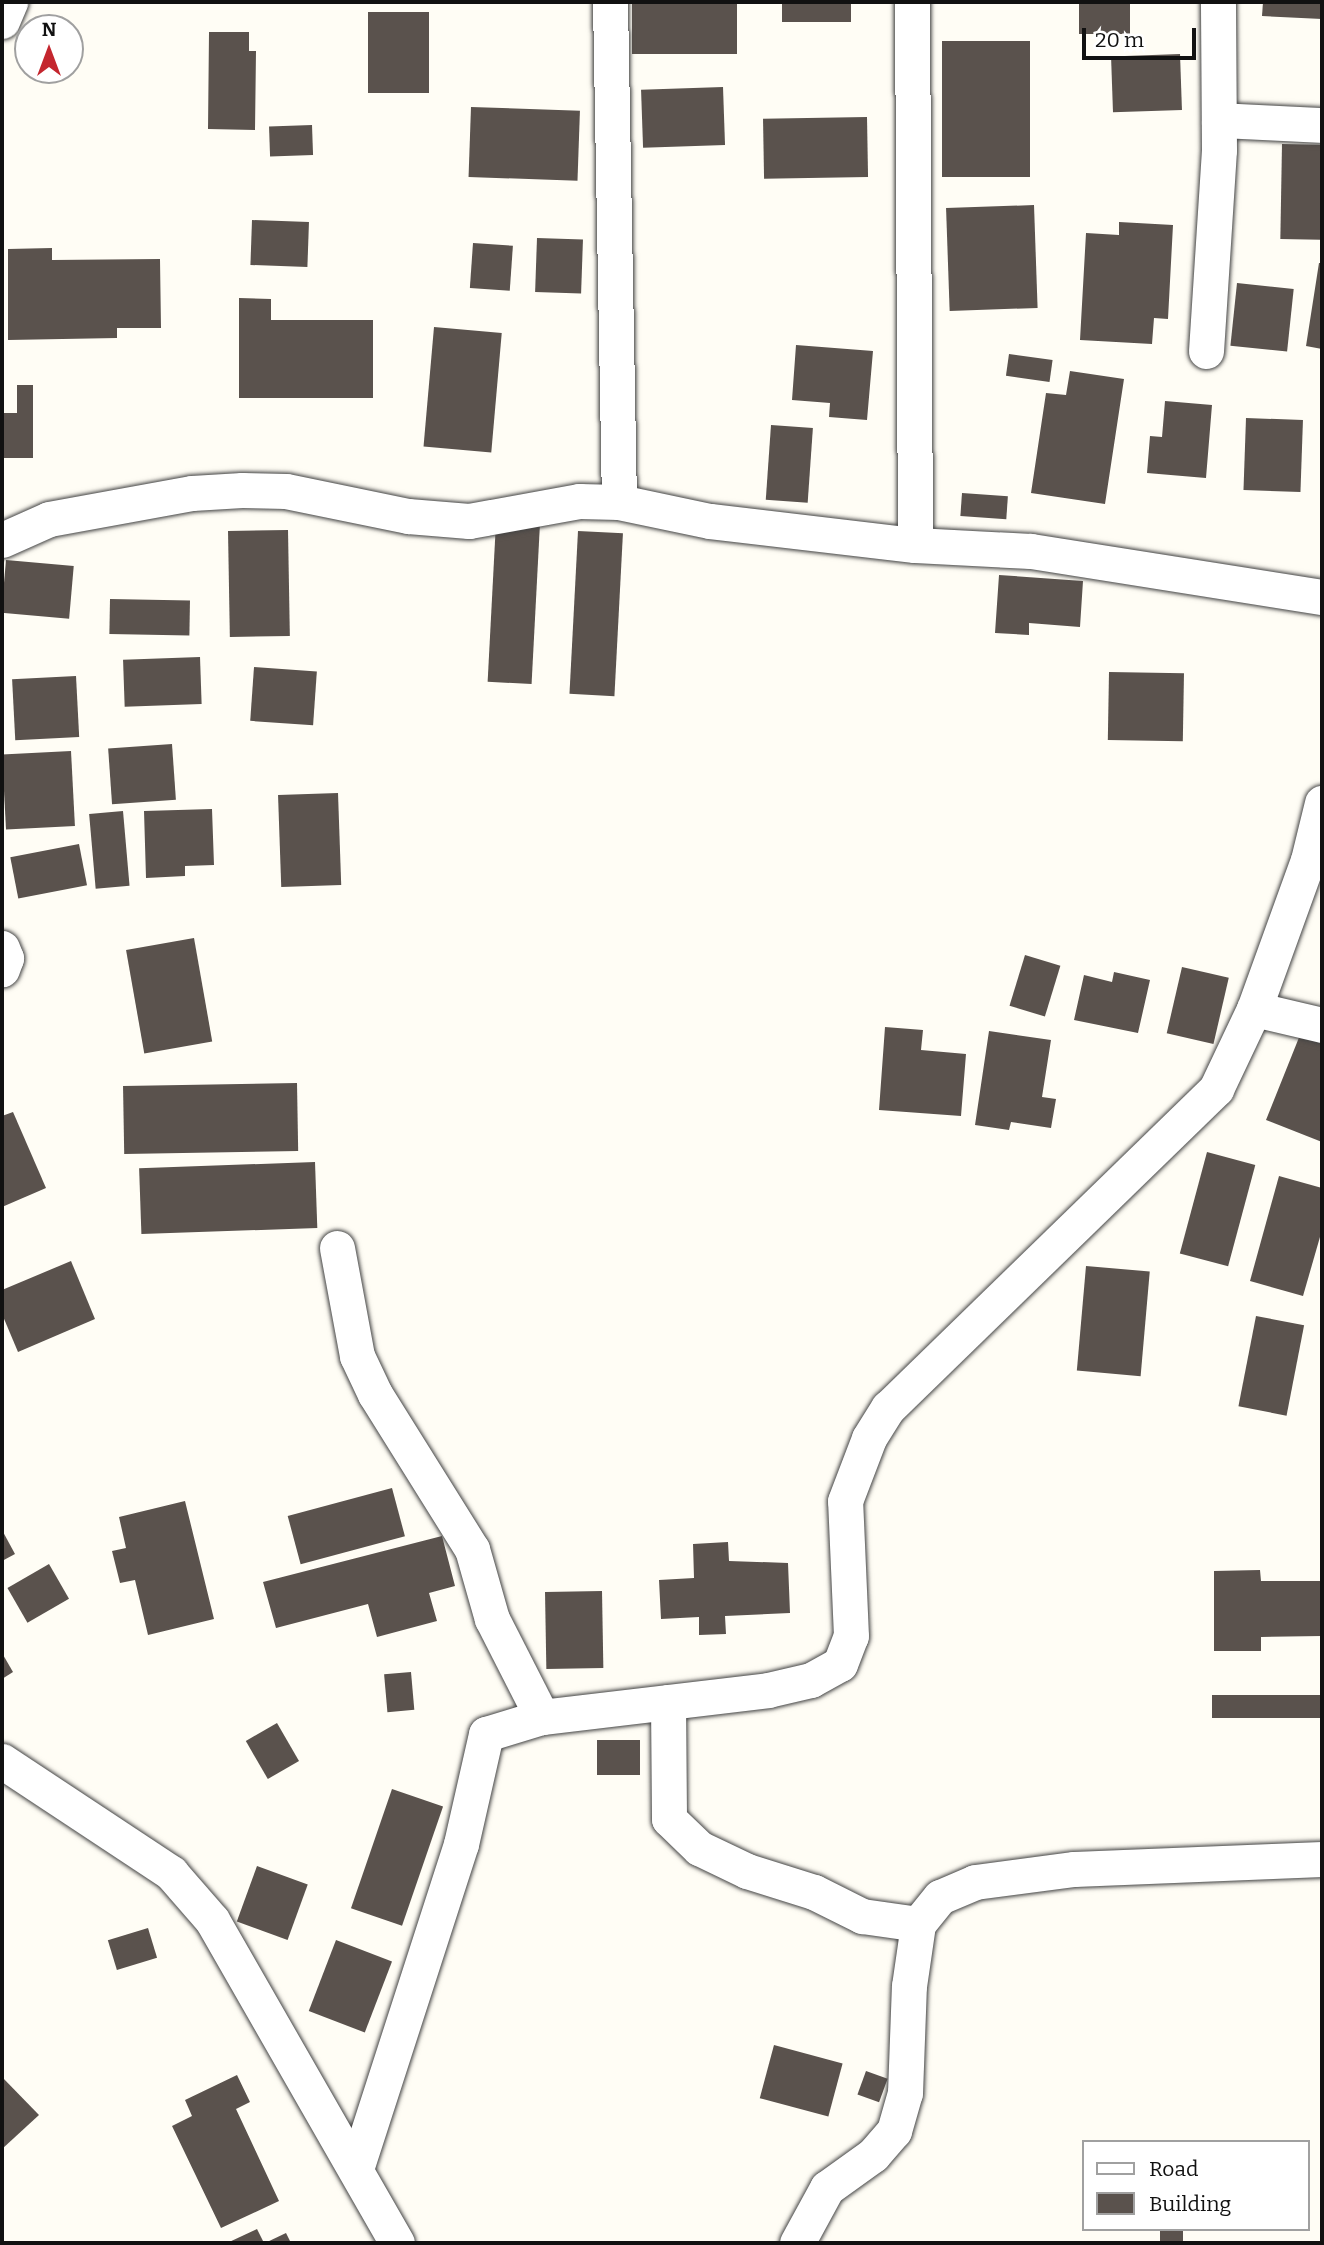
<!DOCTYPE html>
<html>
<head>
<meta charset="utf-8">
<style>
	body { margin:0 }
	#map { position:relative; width:1324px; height:2245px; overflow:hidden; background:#fffdf5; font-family:Bitter,serif }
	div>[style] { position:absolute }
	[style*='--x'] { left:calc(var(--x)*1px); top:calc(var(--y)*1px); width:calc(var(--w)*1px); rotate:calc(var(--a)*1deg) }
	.building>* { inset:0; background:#5a524d; transform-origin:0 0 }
	.roads { filter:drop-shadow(0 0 2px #444) drop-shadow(0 0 2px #444) }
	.street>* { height:35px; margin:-17.5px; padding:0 17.5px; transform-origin:17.5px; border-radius:17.5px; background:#fff }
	span { translate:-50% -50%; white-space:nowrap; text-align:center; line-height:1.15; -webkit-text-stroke:7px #fff; paint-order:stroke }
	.frame { position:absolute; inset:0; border:4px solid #111; pointer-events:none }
	.legend { position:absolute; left:1082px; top:2140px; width:228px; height:91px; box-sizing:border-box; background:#fff; border:2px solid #a0a0a0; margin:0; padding:9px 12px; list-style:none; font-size:21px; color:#111 }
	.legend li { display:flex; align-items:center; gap:14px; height:35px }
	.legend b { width:35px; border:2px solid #a0a0a0 }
	.north { position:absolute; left:14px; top:14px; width:70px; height:70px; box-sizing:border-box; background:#fff; border:2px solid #a0a0a0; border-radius:50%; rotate:0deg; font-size:19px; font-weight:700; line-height:28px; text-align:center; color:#111 }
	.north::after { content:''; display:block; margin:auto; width:24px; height:32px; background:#c4262e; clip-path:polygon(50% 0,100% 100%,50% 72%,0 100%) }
	.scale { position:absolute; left:1082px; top:28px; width:114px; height:32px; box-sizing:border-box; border:4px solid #111; border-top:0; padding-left:9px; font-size:21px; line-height:24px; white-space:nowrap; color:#111; -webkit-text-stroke:5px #fff; paint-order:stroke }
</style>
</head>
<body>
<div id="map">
	<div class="building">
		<i style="left:632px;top:2px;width:105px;height:52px"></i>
		<i style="left:782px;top:2px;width:69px;height:20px"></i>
		<i style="left:1079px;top:2px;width:51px;height:32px"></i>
		<i style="clip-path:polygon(1263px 2px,1322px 2px,1322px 19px,1262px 16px)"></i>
		<i style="left:368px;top:12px;width:61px;height:81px"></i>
		<i style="clip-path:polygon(209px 32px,249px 32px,249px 51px,256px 51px,255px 130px,208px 129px)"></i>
		<i style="left:1030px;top:41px;width:136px;height:88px;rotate:90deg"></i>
		<i style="left:1180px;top:54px;width:56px;height:69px;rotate:88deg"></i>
		<i style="left:723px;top:87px;width:58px;height:82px;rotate:88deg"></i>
		<i style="left:471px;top:107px;width:109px;height:70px;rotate:2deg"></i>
		<i style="left:867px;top:117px;width:60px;height:104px;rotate:89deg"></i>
		<i style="left:312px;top:125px;width:30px;height:43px;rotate:88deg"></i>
		<i style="left:1282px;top:144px;width:40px;height:95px;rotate:1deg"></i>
		<i style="left:1034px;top:205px;width:103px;height:88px;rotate:88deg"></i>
		<i style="left:252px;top:220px;width:57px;height:45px;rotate:2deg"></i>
		<i style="clip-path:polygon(1119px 222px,1173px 225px,1168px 319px,1154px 318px,1152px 344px,1080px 340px,1086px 233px,1119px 235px)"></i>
		<i style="left:537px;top:238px;width:46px;height:54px;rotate:2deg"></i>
		<i style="left:473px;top:243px;width:40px;height:45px;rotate:4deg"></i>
		<i style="clip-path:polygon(52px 248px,52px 260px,160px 259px,161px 328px,117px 328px,117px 338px,8px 340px,8px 249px)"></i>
		<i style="clip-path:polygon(1319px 263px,1322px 263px,1322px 349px,1306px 346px)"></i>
		<i style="left:1237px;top:283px;width:57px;height:63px;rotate:6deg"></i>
		<i style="clip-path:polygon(239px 298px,271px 299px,271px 320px,373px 320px,373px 398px,239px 398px)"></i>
		<i style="left:434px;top:327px;width:68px;height:120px;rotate:5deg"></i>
		<i style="clip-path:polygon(796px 345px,873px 351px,867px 420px,829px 417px,830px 403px,792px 400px)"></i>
		<i style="left:1009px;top:354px;width:44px;height:22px;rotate:8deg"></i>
		<i style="clip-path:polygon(1070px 371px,1124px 379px,1105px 504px,1031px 493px,1046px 393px,1066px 395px)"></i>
		<i style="clip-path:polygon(17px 385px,33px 385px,33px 458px,2px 458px,2px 413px,17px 413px)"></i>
		<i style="clip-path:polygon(1165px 401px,1212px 405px,1206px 478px,1147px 473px,1150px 436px,1162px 437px)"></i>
		<i style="left:1246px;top:418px;width:57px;height:72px;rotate:2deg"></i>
		<i style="left:771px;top:425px;width:42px;height:75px;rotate:4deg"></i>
		<i style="left:962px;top:493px;width:46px;height:23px;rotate:4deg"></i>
		<i style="left:496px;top:522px;width:44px;height:160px;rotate:3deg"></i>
		<i style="left:288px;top:530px;width:106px;height:60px;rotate:89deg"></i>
		<i style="left:578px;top:531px;width:45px;height:163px;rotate:3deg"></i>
		<i style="left:6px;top:560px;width:68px;height:53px;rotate:5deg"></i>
		<i style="clip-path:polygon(999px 575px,1083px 581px,1080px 627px,1029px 623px,1029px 635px,995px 633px)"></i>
		<i style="left:110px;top:599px;width:80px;height:35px;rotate:1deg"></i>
		<i style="left:200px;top:657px;width:47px;height:77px;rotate:88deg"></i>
		<i style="left:254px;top:667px;width:63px;height:54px;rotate:4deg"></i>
		<i style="left:1109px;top:672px;width:75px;height:68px;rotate:1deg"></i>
		<i style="left:76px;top:676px;width:61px;height:64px;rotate:87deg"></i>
		<i style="left:172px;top:744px;width:56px;height:64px;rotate:86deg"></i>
		<i style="left:71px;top:751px;width:75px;height:69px;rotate:87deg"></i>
		<i style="left:338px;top:793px;width:92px;height:60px;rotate:88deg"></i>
		<i style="clip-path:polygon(212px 809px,214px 865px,185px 866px,185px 876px,146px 878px,144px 811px)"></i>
		<i style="left:123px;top:811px;width:75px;height:34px;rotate:85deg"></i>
		<i style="left:79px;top:844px;width:42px;height:70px;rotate:79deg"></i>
		<i style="left:194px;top:938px;width:105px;height:69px;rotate:80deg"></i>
		<i style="left:1025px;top:955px;width:37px;height:53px;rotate:17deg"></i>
		<i style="left:1182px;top:967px;width:48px;height:68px;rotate:13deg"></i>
		<i style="clip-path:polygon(1114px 972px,1150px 980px,1138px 1033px,1074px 1020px,1084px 975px,1112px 982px)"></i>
		<i style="clip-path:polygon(885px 1027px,923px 1030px,921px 1050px,966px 1054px,961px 1116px,879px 1110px)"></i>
		<i style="clip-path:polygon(989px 1031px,1051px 1040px,1042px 1097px,1056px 1099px,1051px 1128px,1011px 1122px,1009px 1130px,975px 1125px)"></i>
		<i style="clip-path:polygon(1300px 1035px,1322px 1044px,1322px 1142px,1266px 1120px)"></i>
		<i style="left:297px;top:1083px;width:68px;height:174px;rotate:89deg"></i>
		<i style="clip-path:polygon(13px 1112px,46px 1188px,2px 1207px,2px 1116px)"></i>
		<i style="left:1207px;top:1152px;width:50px;height:105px;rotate:15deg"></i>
		<i style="left:315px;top:1162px;width:66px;height:176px;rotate:88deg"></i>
		<i style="clip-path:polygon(1279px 1176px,1322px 1188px,1322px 1230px,1303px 1296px,1250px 1281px)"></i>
		<i style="clip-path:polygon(71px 1261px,95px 1319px,18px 1352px,2px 1314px,2px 1290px)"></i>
		<i style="left:1086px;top:1266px;width:64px;height:105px;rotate:5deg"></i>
		<i style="left:1256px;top:1316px;width:49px;height:92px;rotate:11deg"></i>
		<i style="left:392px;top:1488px;width:50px;height:108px;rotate:75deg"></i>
		<i style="clip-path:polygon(185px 1501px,214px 1619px,148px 1635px,135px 1580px,120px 1583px,112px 1551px,126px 1548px,119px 1517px)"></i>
		<i style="clip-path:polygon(2px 1530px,15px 1554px,2px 1561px)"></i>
		<i style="clip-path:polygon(442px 1536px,455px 1586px,429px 1593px,437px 1621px,377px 1637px,368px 1604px,276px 1628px,263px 1582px)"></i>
		<i style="clip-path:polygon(728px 1542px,729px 1561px,788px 1563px,790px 1613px,725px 1616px,726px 1634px,699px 1635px,699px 1617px,661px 1619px,659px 1580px,694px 1578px,693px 1544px)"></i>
		<i style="left:49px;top:1564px;width:40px;height:48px;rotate:60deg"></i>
		<i style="clip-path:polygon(1260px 1570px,1261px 1581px,1322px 1581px,1322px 1636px,1261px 1637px,1261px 1651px,1214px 1651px,1214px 1571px)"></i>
		<i style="left:602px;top:1591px;width:77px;height:57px;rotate:89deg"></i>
		<i style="clip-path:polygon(2px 1653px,13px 1672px,2px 1679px)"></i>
		<i style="left:411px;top:1672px;width:38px;height:27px;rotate:85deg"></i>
		<i style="left:1322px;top:1695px;width:23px;height:110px;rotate:90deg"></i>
		<i style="left:277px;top:1723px;width:44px;height:36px;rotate:60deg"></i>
		<i style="left:597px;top:1740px;width:43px;height:35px"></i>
		<i style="left:392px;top:1789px;width:54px;height:126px;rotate:19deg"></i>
		<i style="left:257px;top:1866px;width:54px;height:59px;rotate:20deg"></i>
		<i style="left:148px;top:1928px;width:31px;height:42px;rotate:73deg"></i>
		<i style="left:336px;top:1940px;width:60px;height:76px;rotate:21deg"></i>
		<i style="left:774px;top:2045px;width:71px;height:55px;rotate:15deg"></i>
		<i style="left:866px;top:2071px;width:23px;height:25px;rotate:20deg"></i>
		<i style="clip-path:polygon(237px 2075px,250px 2102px,236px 2109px,279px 2201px,221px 2228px,172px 2126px,192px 2116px,185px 2100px)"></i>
		<i style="clip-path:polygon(2px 2077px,39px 2115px,2px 2149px)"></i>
		<i style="clip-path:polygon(257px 2229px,264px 2243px,227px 2243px)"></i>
		<i style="left:1160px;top:2229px;width:23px;height:14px"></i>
		<i style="clip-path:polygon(286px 2233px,291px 2243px,265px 2243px)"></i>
	</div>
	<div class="roads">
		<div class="street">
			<i style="--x:610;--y:2;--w:500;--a:88.97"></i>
			<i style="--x:912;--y:2;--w:543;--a:89.68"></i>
			<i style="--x:2;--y:21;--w:21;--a:-67"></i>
			<i style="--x:1219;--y:120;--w:103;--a:2.8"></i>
			<i style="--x:1206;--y:351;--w:201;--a:-86.3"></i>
			<i style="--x:1219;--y:150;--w:148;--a:-90.4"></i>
			<i style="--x:2;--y:540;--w:51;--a:-24.1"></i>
			<i style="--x:49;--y:519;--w:145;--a:-10.3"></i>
			<i style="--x:192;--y:493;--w:50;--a:-3.4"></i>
			<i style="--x:242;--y:490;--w:44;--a:1.3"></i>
			<i style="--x:286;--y:491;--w:125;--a:11.6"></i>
			<i style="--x:408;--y:516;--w:61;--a:4.7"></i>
			<i style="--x:469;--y:521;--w:112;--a:-10.3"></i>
			<i style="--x:579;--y:501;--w:40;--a:1.4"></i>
			<i style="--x:619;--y:502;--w:93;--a:11.8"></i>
			<i style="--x:710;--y:521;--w:206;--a:6.7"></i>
			<i style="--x:915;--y:545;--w:116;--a:3"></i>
			<i style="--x:1031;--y:551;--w:295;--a:9"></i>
			<i style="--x:2;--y:948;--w:11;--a:68"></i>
			<i style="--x:6;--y:958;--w:12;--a:110"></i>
			<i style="--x:1254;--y:1009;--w:70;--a:13.2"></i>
			<i style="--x:337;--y:1248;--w:110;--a:79.5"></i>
			<i style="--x:357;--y:1356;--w:42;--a:64.7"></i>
			<i style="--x:375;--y:1394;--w:183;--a:58"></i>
			<i style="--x:472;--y:1549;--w:73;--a:74.1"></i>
			<i style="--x:492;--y:1619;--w:110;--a:63"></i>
			<i style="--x:668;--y:1702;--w:117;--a:89.5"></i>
			<i style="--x:669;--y:1819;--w:42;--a:44"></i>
			<i style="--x:699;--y:1848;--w:53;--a:25.6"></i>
			<i style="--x:747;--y:1871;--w:70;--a:17.4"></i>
			<i style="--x:814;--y:1892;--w:54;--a:26.6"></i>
			<i style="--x:862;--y:1916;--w:57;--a:8.1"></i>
			<i style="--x:2;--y:1761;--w:203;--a:33.5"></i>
			<i style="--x:171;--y:1873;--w:62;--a:48.9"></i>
			<i style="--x:212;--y:1920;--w:372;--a:60.2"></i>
			<i style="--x:356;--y:2169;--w:342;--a:-72.1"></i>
			<i style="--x:461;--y:1844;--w:113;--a:-77.2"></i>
			<i style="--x:486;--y:1734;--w:59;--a:-16.9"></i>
			<i style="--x:542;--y:1717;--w:228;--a:-6.8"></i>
			<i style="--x:768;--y:1690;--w:44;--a:-13.1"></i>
			<i style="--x:811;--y:1680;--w:33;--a:-29"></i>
			<i style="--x:840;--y:1664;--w:30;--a:-69"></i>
			<i style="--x:851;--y:1636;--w:135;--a:-92.5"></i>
			<i style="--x:845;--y:1501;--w:67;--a:-69.1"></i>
			<i style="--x:869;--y:1438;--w:36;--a:-58"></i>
			<i style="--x:888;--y:1408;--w:458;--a:-44.2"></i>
			<i style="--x:1216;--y:1089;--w:89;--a:-64.6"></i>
			<i style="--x:1254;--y:1009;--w:158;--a:-70.1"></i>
			<i style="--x:1308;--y:860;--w:59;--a:-76.2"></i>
			<i style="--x:797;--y:2243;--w:63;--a:-61.4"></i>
			<i style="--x:827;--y:2188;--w:57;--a:-35.7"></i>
			<i style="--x:873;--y:2155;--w:32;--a:-49"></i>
			<i style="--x:894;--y:2131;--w:40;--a:-74"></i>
			<i style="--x:905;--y:2093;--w:107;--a:-87.9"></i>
			<i style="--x:909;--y:1986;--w:63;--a:-81.7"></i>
			<i style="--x:918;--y:1924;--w:35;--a:-51"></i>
			<i style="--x:940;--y:1897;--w:38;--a:-23"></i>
			<i style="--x:975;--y:1882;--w:100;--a:-7.5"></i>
			<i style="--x:1074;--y:1869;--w:248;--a:-2.3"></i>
		</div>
	</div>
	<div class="frame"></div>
	<ul class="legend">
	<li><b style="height:9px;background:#fff"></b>Road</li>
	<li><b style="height:19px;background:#5a524d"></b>Building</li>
	</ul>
	<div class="north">N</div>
	<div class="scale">20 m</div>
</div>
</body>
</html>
